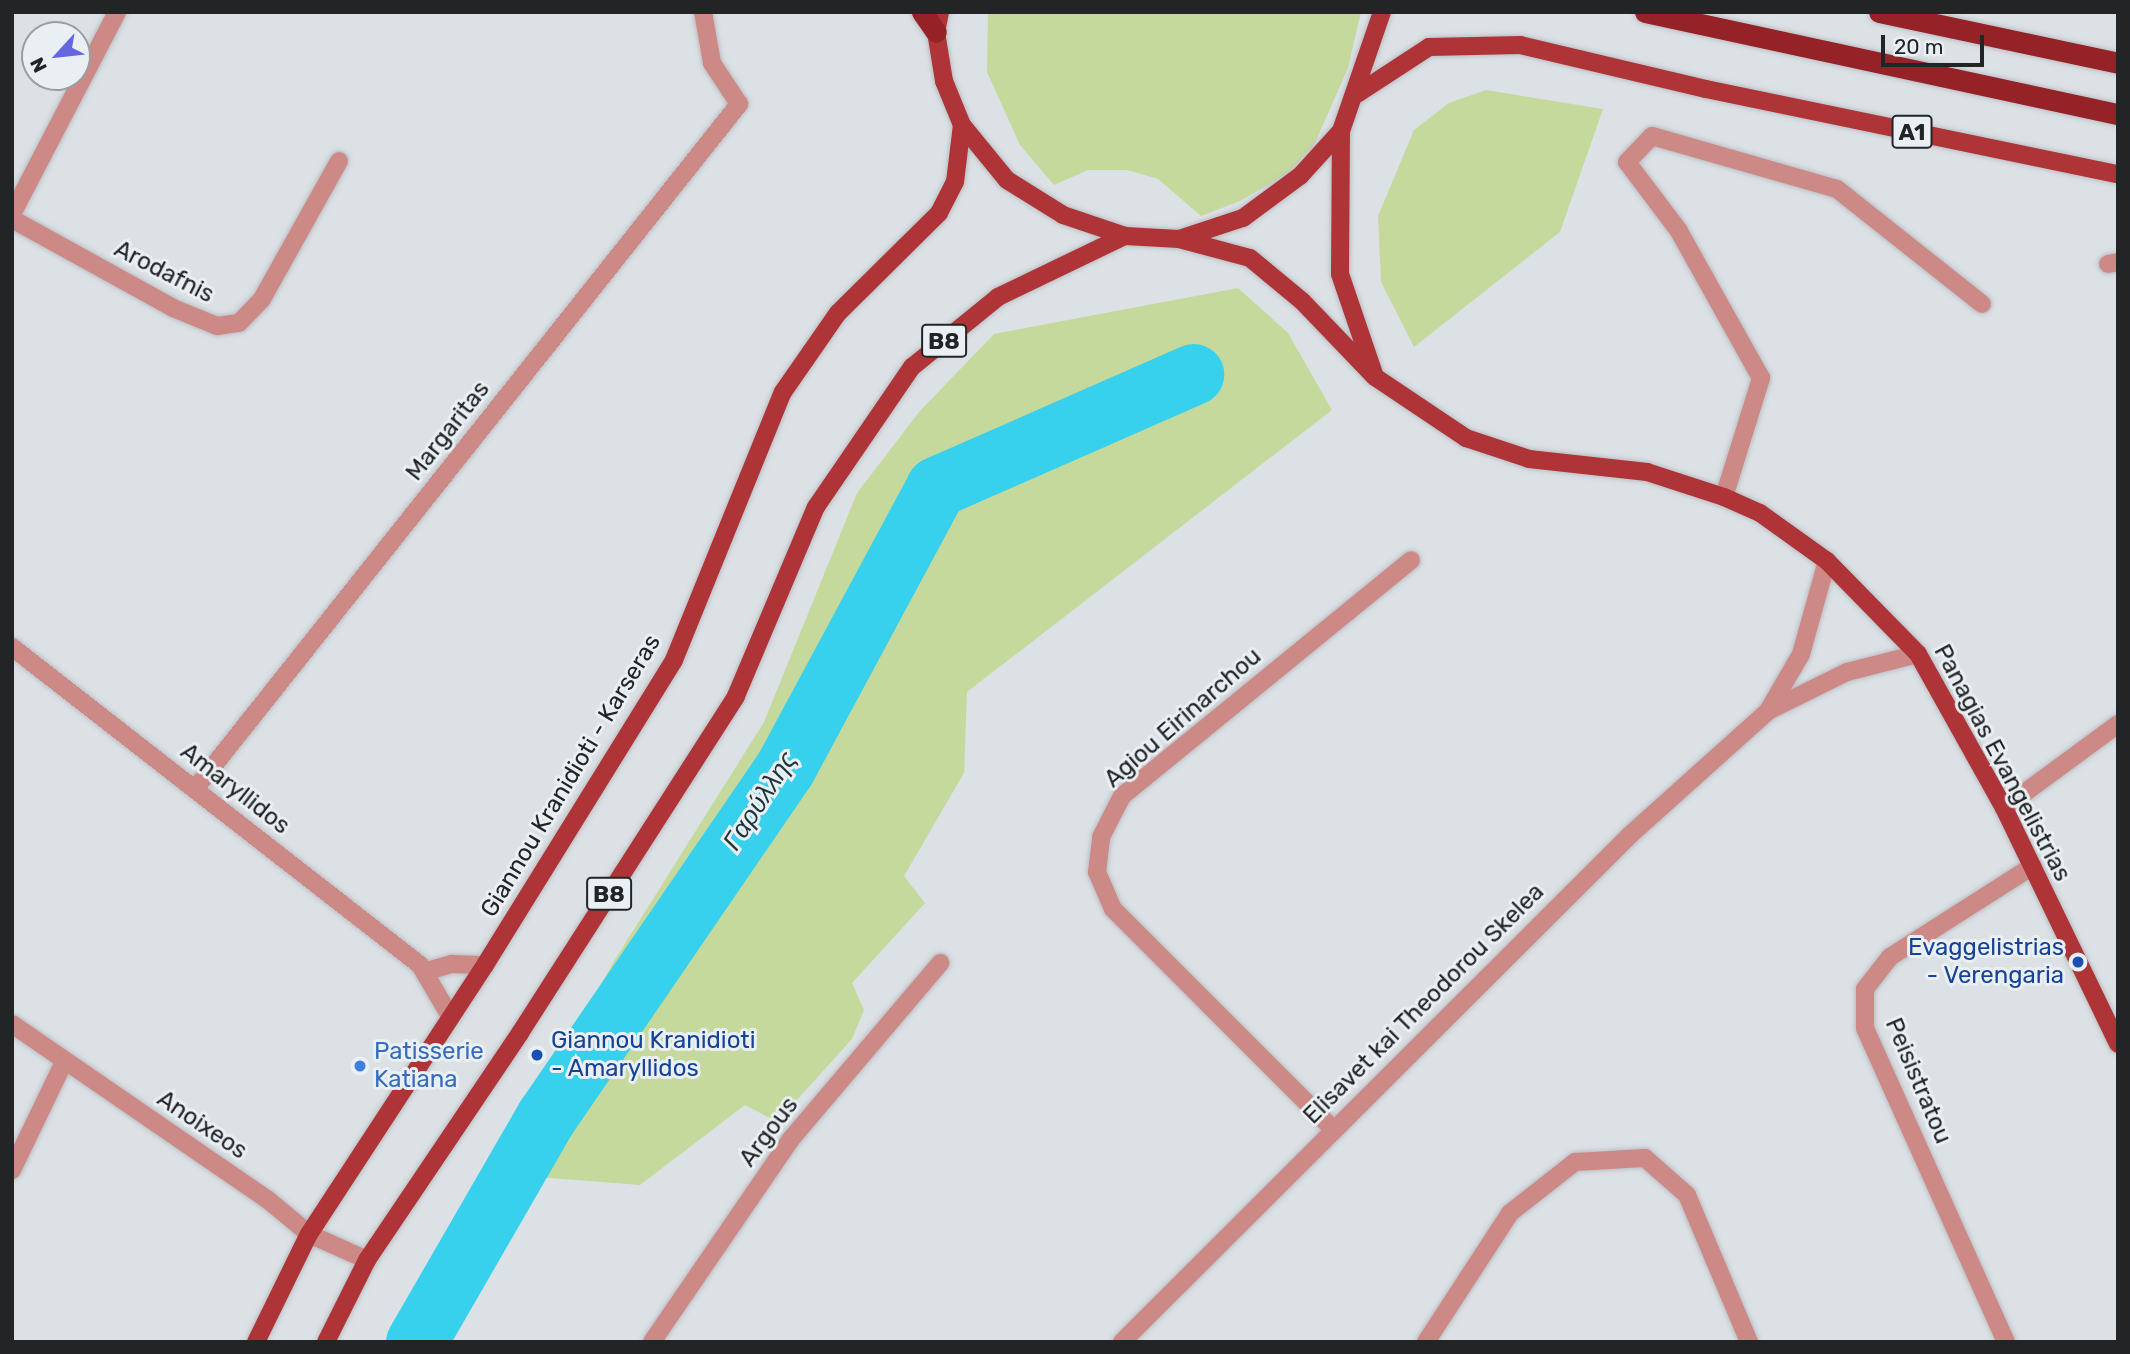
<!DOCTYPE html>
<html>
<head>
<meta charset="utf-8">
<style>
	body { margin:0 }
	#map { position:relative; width:2130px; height:1354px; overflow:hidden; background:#dce1e6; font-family:Rubik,sans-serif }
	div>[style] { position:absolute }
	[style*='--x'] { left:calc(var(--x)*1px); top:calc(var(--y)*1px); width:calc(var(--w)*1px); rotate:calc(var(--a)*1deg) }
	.green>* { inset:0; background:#c6d99c }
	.river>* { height:61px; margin:-30.5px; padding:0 30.5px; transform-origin:30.5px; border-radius:30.5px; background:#37d0ed }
	.roads { filter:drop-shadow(0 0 2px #bbbfc3) drop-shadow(0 0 2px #bbbfc3) }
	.minor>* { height:18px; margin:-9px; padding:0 9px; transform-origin:9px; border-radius:9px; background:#cd8985 }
	.major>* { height:18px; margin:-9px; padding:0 9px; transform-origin:9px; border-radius:9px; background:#af3437 }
	.highway>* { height:21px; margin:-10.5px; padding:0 10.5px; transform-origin:10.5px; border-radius:10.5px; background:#942227 }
	.dots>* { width:19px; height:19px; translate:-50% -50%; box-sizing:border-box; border:4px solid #e9eff3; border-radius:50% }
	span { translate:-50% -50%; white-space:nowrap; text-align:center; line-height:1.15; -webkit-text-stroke:6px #e9eff3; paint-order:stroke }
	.shield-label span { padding:2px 5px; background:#e9eff3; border:2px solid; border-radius:5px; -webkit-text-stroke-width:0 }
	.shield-label { font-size:23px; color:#222426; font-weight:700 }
	.street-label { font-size:24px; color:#222426 }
	.transit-label { font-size:24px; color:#164399 }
	.right { translate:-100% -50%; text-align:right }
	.left { translate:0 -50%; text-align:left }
	.shop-label { font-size:24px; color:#366cbe }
	.water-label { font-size:26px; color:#1d353b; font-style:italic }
	.frame { position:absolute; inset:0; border:14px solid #222426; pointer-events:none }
	.north { position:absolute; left:21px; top:21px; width:70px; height:70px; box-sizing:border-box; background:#e9eff3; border:2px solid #999ea1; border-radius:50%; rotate:243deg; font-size:19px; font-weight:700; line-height:28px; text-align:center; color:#222426 }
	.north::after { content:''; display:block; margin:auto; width:24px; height:32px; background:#6566df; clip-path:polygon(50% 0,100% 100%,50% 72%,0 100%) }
	.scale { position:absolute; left:1881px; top:35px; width:103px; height:32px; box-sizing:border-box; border:4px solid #222426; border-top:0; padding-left:9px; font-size:21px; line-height:24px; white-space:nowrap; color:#222426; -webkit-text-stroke:5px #e9eff3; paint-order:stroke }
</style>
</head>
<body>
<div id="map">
	<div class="green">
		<i style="clip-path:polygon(988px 12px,1361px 12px,1348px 68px,1314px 145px,1287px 174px,1240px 201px,1201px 216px,1158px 179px,1127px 170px,1088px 170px,1054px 185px,1020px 145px,987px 72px)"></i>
		<i style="clip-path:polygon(1486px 90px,1603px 109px,1560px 232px,1414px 347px,1381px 282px,1378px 216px,1414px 130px,1449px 103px)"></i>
		<i style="clip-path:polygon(1238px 288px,1288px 333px,1332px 410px,967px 692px,964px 773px,904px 876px,925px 903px,852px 983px,864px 1010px,852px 1039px,777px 1122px,745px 1105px,640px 1185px,499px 1174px,611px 966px,764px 722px,857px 493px,919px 412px,994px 334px)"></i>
	</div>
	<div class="river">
		<i style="--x:416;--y:1342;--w:260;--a:-60"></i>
		<i style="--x:546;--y:1117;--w:423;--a:-55.6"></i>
		<i style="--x:785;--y:768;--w:319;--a:-61.7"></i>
		<i style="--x:936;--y:487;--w:281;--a:-23.7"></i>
	</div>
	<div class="roads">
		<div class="minor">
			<i style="--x:12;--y:214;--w:228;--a:-62.5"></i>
			<i style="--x:12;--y:219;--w:184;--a:28.9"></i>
			<i style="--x:173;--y:308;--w:48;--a:22.2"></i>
			<i style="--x:217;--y:326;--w:22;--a:-8"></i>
			<i style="--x:239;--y:323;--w:33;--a:-46"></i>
			<i style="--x:262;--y:299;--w:158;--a:-60.8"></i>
			<i style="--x:2108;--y:264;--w:10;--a:-11"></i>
			<i style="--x:1724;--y:497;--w:125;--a:-72.7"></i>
			<i style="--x:1761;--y:378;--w:168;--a:-119.2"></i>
			<i style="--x:1679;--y:231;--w:86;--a:-127"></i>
			<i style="--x:1627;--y:162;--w:36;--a:-46"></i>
			<i style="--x:1652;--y:136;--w:192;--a:16"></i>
			<i style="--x:1837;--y:189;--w:185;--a:38.4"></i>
			<i style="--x:12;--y:647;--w:517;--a:37.93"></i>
			<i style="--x:420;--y:965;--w:59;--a:59.5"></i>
			<i style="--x:1768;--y:711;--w:66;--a:-59.9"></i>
			<i style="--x:1801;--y:654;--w:97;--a:-74.4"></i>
			<i style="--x:195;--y:789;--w:875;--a:-51.54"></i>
			<i style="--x:739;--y:104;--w:49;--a:-123.4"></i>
			<i style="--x:712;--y:63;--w:52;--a:-100"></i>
			<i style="--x:2004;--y:808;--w:142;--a:-36.4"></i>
			<i style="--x:427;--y:971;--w:26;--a:-16"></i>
			<i style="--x:452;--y:964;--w:33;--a:2"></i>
			<i style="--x:12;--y:1024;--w:309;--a:34.5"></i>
			<i style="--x:267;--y:1199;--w:55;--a:39.8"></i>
			<i style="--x:309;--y:1234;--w:64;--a:24.1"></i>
			<i style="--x:1332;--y:1128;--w:310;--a:-135"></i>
			<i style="--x:1113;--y:909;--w:40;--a:-113.4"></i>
			<i style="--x:1097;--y:872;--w:35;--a:-83"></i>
			<i style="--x:1101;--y:837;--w:46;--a:-62.9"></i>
			<i style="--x:1122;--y:796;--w:373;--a:-39.2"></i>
			<i style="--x:12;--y:1170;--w:120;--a:-64.3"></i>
			<i style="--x:652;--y:1342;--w:246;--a:-55.6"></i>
			<i style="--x:791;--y:1139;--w:231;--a:-49.7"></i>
			<i style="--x:1122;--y:1342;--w:718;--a:-44.94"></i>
			<i style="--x:1630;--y:835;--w:186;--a:-41.9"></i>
			<i style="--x:1768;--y:711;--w:88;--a:-26.3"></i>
			<i style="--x:1847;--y:672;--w:73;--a:-14.2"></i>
			<i style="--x:1426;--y:1342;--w:154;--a:-56.9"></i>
			<i style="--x:1510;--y:1213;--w:83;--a:-38.1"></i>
			<i style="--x:1575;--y:1162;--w:70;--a:-3.3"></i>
			<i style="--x:1645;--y:1158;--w:56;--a:41.4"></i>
			<i style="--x:1687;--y:1195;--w:160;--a:67.1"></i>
			<i style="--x:2006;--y:1342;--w:344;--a:-114.2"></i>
			<i style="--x:1865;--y:1028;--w:39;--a:-90"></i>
			<i style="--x:1865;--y:989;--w:41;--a:-52"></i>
			<i style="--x:1890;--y:957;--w:169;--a:-32.5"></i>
		</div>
		<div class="major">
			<i style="--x:940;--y:12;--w:20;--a:101"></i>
			<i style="--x:936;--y:32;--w:50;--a:80.7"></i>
			<i style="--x:944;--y:81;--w:48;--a:67.8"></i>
			<i style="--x:962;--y:125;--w:71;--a:50.7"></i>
			<i style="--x:1007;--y:180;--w:66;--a:32"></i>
			<i style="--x:1063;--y:215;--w:65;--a:18.7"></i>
			<i style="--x:1125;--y:236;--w:54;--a:3.2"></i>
			<i style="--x:1179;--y:239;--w:67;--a:-18.2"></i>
			<i style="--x:1243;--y:218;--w:71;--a:-36.4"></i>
			<i style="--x:1300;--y:176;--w:61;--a:-47.7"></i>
			<i style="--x:1341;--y:131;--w:126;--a:-71"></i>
			<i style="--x:1357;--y:94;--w:86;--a:-33.1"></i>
			<i style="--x:1429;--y:47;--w:91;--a:-1.3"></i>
			<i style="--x:1520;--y:45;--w:191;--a:13.3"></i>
			<i style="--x:1706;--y:89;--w:421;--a:11.7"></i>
			<i style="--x:1341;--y:131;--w:143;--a:90.4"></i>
			<i style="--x:1340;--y:274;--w:106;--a:71.2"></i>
			<i style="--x:1179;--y:239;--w:73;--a:15"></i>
			<i style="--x:1250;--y:258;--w:67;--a:39.6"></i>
			<i style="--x:1302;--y:301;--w:105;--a:46.2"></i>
			<i style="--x:1375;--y:377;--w:110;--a:33.8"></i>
			<i style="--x:1466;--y:438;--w:66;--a:18.4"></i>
			<i style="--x:1529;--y:459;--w:119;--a:6.3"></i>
			<i style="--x:1647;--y:472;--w:81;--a:18"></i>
			<i style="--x:1724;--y:497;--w:39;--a:24"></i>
			<i style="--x:1760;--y:513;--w:82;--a:35.6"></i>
			<i style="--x:1827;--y:561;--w:130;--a:45.6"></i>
			<i style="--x:1918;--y:654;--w:176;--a:60.8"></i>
			<i style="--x:2004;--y:808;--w:262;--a:64.2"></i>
			<i style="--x:256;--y:1342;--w:120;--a:-63.9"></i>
			<i style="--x:309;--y:1234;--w:321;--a:-56.8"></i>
			<i style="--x:485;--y:965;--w:359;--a:-58.2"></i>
			<i style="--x:674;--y:660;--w:289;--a:-67.9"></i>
			<i style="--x:783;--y:392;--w:96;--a:-55.2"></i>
			<i style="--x:838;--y:313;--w:142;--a:-44.7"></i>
			<i style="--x:939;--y:213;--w:35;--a:-63"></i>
			<i style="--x:955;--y:182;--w:57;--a:-83"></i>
			<i style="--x:326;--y:1342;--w:92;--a:-63.4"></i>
			<i style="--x:367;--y:1260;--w:274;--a:-56"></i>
			<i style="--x:520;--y:1033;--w:400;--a:-57.3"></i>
			<i style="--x:736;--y:696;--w:205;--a:-67.1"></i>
			<i style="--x:816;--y:507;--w:170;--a:-55.6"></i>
			<i style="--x:912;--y:367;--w:111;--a:-39.1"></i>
			<i style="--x:998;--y:297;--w:141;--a:-25.7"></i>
		</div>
		<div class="highway">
			<i style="--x:922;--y:12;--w:24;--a:55"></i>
			<i style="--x:1645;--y:12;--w:484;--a:12.2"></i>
			<i style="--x:1879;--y:12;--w:244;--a:12"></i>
		</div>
	</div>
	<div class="dots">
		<i style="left:2078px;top:962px;background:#1a4fb4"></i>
		<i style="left:537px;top:1055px;background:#1a4fb4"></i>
		<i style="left:360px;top:1066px;background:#3f7fe0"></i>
	</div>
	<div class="shield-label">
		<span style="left:1912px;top:132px">A1</span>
		<span style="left:944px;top:341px">B8</span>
		<span style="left:609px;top:894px">B8</span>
	</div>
	<div class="street-label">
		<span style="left:164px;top:272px;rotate:27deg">Arodafnis</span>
		<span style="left:448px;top:431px;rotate:-52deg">Margaritas</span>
		<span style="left:1183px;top:718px;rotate:-41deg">Agiou Eirinarchou</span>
		<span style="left:2002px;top:763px;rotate:62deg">Panagias Evangelistrias</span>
		<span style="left:571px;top:776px;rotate:-59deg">Giannou Kranidioti - Karseras</span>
		<span style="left:235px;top:789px;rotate:38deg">Amaryllidos</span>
		<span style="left:1424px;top:1004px;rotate:-45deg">Elisavet kai Theodorou Skelea</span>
		<span style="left:1918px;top:1081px;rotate:67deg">Peisistratou</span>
		<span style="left:202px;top:1125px;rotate:34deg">Anoixeos</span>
		<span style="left:769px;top:1132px;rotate:-53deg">Argous</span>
	</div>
	<div class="transit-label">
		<span class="right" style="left:2064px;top:962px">Evaggelistrias<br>- Verengaria</span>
		<span class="left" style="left:551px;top:1055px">Giannou Kranidioti<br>- Amaryllidos</span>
	</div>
	<div class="shop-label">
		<span class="left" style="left:374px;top:1066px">Patisserie<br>Katiana</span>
	</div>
	<div class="water-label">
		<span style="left:760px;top:801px;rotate:-57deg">Γαρύλλης</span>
	</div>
	<div class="frame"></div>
	<div class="north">N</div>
	<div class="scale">20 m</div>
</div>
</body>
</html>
